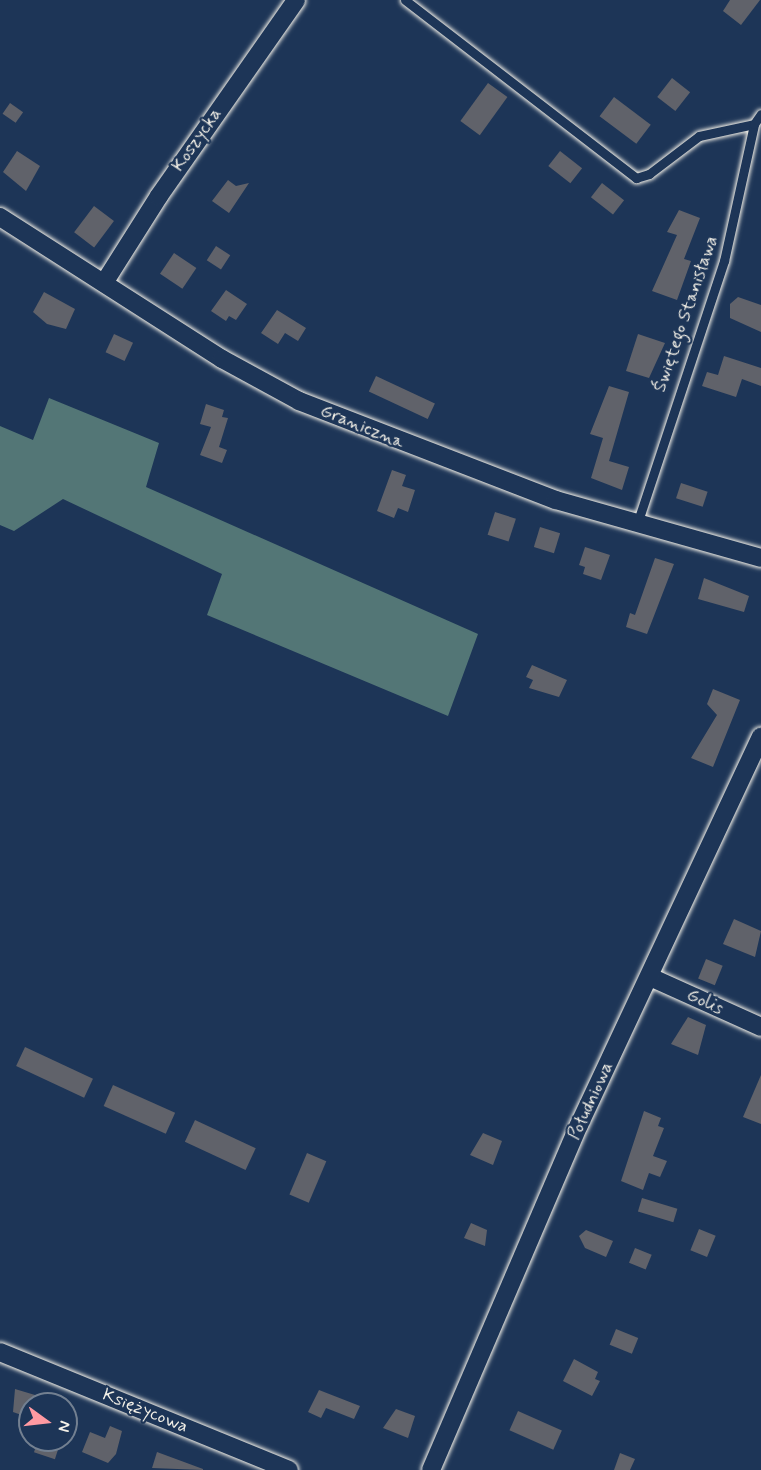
<!DOCTYPE html>
<html>
<head>
<meta charset="utf-8">
<style>
	body { margin:0 }
	#map { position:relative; width:761px; height:1470px; overflow:hidden; background:#1d3557; font-family:Mynerve,sans-serif }
	div>[style] { position:absolute }
	[style*='--x'] { left:calc(var(--x)*1px); top:calc(var(--y)*1px); width:calc(var(--w)*1px); rotate:calc(var(--a)*1deg) }
	.green>* { inset:0; background:#537676 }
	.building>* { inset:0; background:#60626a; transform-origin:0 0 }
	.roads { filter:drop-shadow(0 0 2px #f4f1e8) drop-shadow(0 0 2px #f4f1e8) }
	.service>* { height:9px; margin:-4.5px; padding:0 4.5px; transform-origin:4.5px; border-radius:4.5px; background:#1d3557 }
	.minor>* { height:18px; margin:-9px; padding:0 9px; transform-origin:9px; border-radius:9px; background:#1d3557 }
	span { translate:-50% -50%; white-space:nowrap; text-align:center; line-height:1.15; -webkit-text-stroke:4.5px #1d3557; paint-order:stroke }
	.street-label { font-size:18px; color:#f4f1e8 }
	.north { position:absolute; left:18px; top:1392px; width:60px; height:60px; box-sizing:border-box; background:#1d3557; border:2px solid #738091; border-radius:50%; rotate:105deg; font-size:16px; font-weight:700; line-height:24px; text-align:center; color:#f4f1e8 }
	.north::after { content:''; display:block; margin:auto; width:21px; height:27px; background:#ff9aa2; clip-path:polygon(50% 0,100% 100%,50% 72%,0 100%) }
</style>
</head>
<body>
<div id="map">
	<div class="green">
		<i style="clip-path:polygon(49px 398px,159px 443px,146px 487px,478px 634px,448px 716px,207px 615px,222px 574px,63px 499px,14px 531px,0 525px,0 426px,33px 440px)"></i>
	</div>
	<div class="building">
		<i style="clip-path:polygon(730px 0,760px 0,741px 25px,723px 11px)"></i>
		<i style="left:672px;top:78px;width:23px;height:24px;rotate:38deg"></i>
		<i style="left:488px;top:83px;width:24px;height:47px;rotate:36deg"></i>
		<i style="left:614px;top:97px;width:46px;height:24px;rotate:37deg"></i>
		<i style="left:10px;top:103px;width:16px;height:13px;rotate:35deg"></i>
		<i style="clip-path:polygon(17px 151px,40px 166px,26px 191px,3px 172px)"></i>
		<i style="left:560px;top:151px;width:28px;height:19px;rotate:38deg"></i>
		<i style="clip-path:polygon(228px 180px,236px 186px,249px 183px,229px 213px,212px 201px)"></i>
		<i style="left:602px;top:183px;width:28px;height:18px;rotate:38deg"></i>
		<i style="left:94px;top:206px;width:25px;height:33px;rotate:37deg"></i>
		<i style="clip-path:polygon(679px 210px,700px 218px,684px 259px,691px 261px,677px 300px,652px 291px,677px 235px,667px 232px)"></i>
		<i style="left:216px;top:246px;width:17px;height:17px;rotate:33deg"></i>
		<i style="left:174px;top:253px;width:27px;height:25px;rotate:34deg"></i>
		<i style="clip-path:polygon(226px 290px,247px 304px,236px 320px,229px 316px,226px 321px,211px 311px)"></i>
		<i style="clip-path:polygon(44px 292px,75px 309px,66px 329px,47px 324px,33px 312px)"></i>
		<i style="clip-path:polygon(738px 297px,761px 305px,761px 332px,730px 318px,730px 304px)"></i>
		<i style="clip-path:polygon(277px 310px,306px 328px,298px 341px,285px 333px,278px 344px,261px 333px)"></i>
		<i style="left:114px;top:334px;width:21px;height:20px;rotate:25deg"></i>
		<i style="clip-path:polygon(638px 334px,665px 343px,649px 378px,626px 371px)"></i>
		<i style="clip-path:polygon(724px 356px,761px 368px,761px 386px,742px 379px,736px 397px,702px 386px,707px 372px,718px 375px)"></i>
		<i style="left:376px;top:376px;width:65px;height:17px;rotate:25deg"></i>
		<i style="clip-path:polygon(609px 386px,629px 392px,609px 461px,629px 467px,622px 490px,591px 478px,603px 438px,590px 434px)"></i>
		<i style="clip-path:polygon(206px 404px,224px 410px,222px 417px,228px 418px,219px 447px,227px 450px,222px 463px,200px 455px,211px 427px,200px 424px)"></i>
		<i style="clip-path:polygon(392px 470px,406px 475px,402px 486px,415px 490px,408px 512px,398px 508px,394px 518px,377px 511px)"></i>
		<i style="left:681px;top:483px;width:28px;height:16px;rotate:18deg"></i>
		<i style="left:495px;top:512px;width:22px;height:24px;rotate:18deg"></i>
		<i style="left:540px;top:527px;width:21px;height:21px;rotate:17deg"></i>
		<i style="clip-path:polygon(585px 547px,610px 555px,601px 580px,583px 574px,585px 567px,579px 565px)"></i>
		<i style="clip-path:polygon(655px 558px,674px 564px,647px 634px,626px 627px,630px 613px,635px 615px)"></i>
		<i style="clip-path:polygon(704px 578px,749px 596px,744px 612px,698px 599px)"></i>
		<i style="clip-path:polygon(532px 665px,567px 680px,559px 697px,529px 688px,533px 680px,526px 677px)"></i>
		<i style="clip-path:polygon(713px 689px,740px 700px,713px 767px,691px 758px,717px 715px,707px 704px)"></i>
		<i style="clip-path:polygon(734px 919px,761px 931px,755px 957px,723px 944px)"></i>
		<i style="left:706px;top:959px;width:18px;height:21px;rotate:22deg"></i>
		<i style="clip-path:polygon(688px 1017px,706px 1025px,698px 1055px,671px 1044px)"></i>
		<i style="left:25px;top:1047px;width:75px;height:21px;rotate:25deg"></i>
		<i style="clip-path:polygon(761px 1075px,761px 1124px,743px 1117px)"></i>
		<i style="left:113px;top:1085px;width:68px;height:23px;rotate:24deg"></i>
		<i style="clip-path:polygon(644px 1111px,661px 1118px,658px 1126px,664px 1128px,653px 1156px,667px 1161px,660px 1177px,649px 1173px,643px 1190px,621px 1181px)"></i>
		<i style="left:195px;top:1120px;width:67px;height:24px;rotate:25deg"></i>
		<i style="clip-path:polygon(483px 1133px,502px 1141px,493px 1165px,470px 1155px)"></i>
		<i style="left:307px;top:1153px;width:21px;height:45px;rotate:23deg"></i>
		<i style="left:642px;top:1198px;width:37px;height:14px;rotate:17deg"></i>
		<i style="clip-path:polygon(471px 1223px,487px 1230px,485px 1246px,464px 1238px)"></i>
		<i style="left:699px;top:1229px;width:18px;height:23px;rotate:22deg"></i>
		<i style="clip-path:polygon(586px 1230px,613px 1241px,606px 1257px,585px 1248px,579px 1236px)"></i>
		<i style="left:635px;top:1248px;width:18px;height:16px;rotate:22deg"></i>
		<i style="left:616px;top:1329px;width:24px;height:17px;rotate:22deg"></i>
		<i style="clip-path:polygon(574px 1359px,598px 1372px,595px 1379px,600px 1381px,592px 1396px,563px 1381px)"></i>
		<i style="clip-path:polygon(15px 1389px,55px 1401px,55px 1404px,30px 1404px,30px 1418px,13px 1412px)"></i>
		<i style="clip-path:polygon(319px 1390px,360px 1406px,354px 1419px,326px 1408px,321px 1418px,308px 1412px)"></i>
		<i style="clip-path:polygon(396px 1409px,415px 1416px,408px 1438px,383px 1428px)"></i>
		<i style="left:518px;top:1411px;width:48px;height:21px;rotate:24deg"></i>
		<i style="clip-path:polygon(110px 1426px,122px 1431px,116px 1454px,108px 1463px,82px 1452px,90px 1432px,105px 1438px)"></i>
		<i style="left:38px;top:1440px;width:22px;height:13px;rotate:18deg"></i>
		<i style="clip-path:polygon(157px 1452px,203px 1469px,203px 1470px,152px 1468px)"></i>
		<i style="clip-path:polygon(620px 1453px,635px 1459px,630px 1470px,614px 1470px)"></i>
	</div>
	<div class="roads">
		<div class="service">
			<i style="--x:405;--y:0;--w:292;--a:37.6"></i>
			<i style="--x:636;--y:178;--w:14;--a:-17"></i>
			<i style="--x:649;--y:174;--w:63;--a:-37.2"></i>
			<i style="--x:699;--y:136;--w:56;--a:-12.3"></i>
			<i style="--x:637;--y:524;--w:277;--a:-71.7"></i>
			<i style="--x:724;--y:261;--w:140;--a:-77.6"></i>
			<i style="--x:754;--y:124;--w:12;--a:-55"></i>
		</div>
		<div class="minor">
			<i style="--x:0;--y:217;--w:264;--a:32.6"></i>
			<i style="--x:222;--y:359;--w:88;--a:28.6"></i>
			<i style="--x:299;--y:401;--w:275;--a:21.1"></i>
			<i style="--x:556;--y:500;--w:213;--a:15.8"></i>
			<i style="--x:104;--y:283;--w:103;--a:-57.7"></i>
			<i style="--x:159;--y:196;--w:239;--a:-55"></i>
			<i style="--x:650;--y:977;--w:122;--a:24.2"></i>
			<i style="--x:0;--y:1352;--w:312;--a:22.2"></i>
			<i style="--x:431;--y:1470;--w:375;--a:-66.8"></i>
			<i style="--x:579;--y:1125;--w:429;--a:-64.9"></i>
		</div>
	</div>
	<div class="street-label">
		<span style="left:197px;top:140px;rotate:-55deg">Koszycka</span>
		<span style="left:686px;top:314px;rotate:-71deg">Świętego Stanisława</span>
		<span style="left:362px;top:427px;rotate:22deg">Graniczna</span>
		<span style="left:705px;top:1002px;rotate:24deg">Golis</span>
		<span style="left:591px;top:1101px;rotate:-65deg">Południowa</span>
		<span style="left:145px;top:1411px;rotate:22deg">Księżycowa</span>
	</div>
	<div class="north">N</div>
</div>
</body>
</html>
